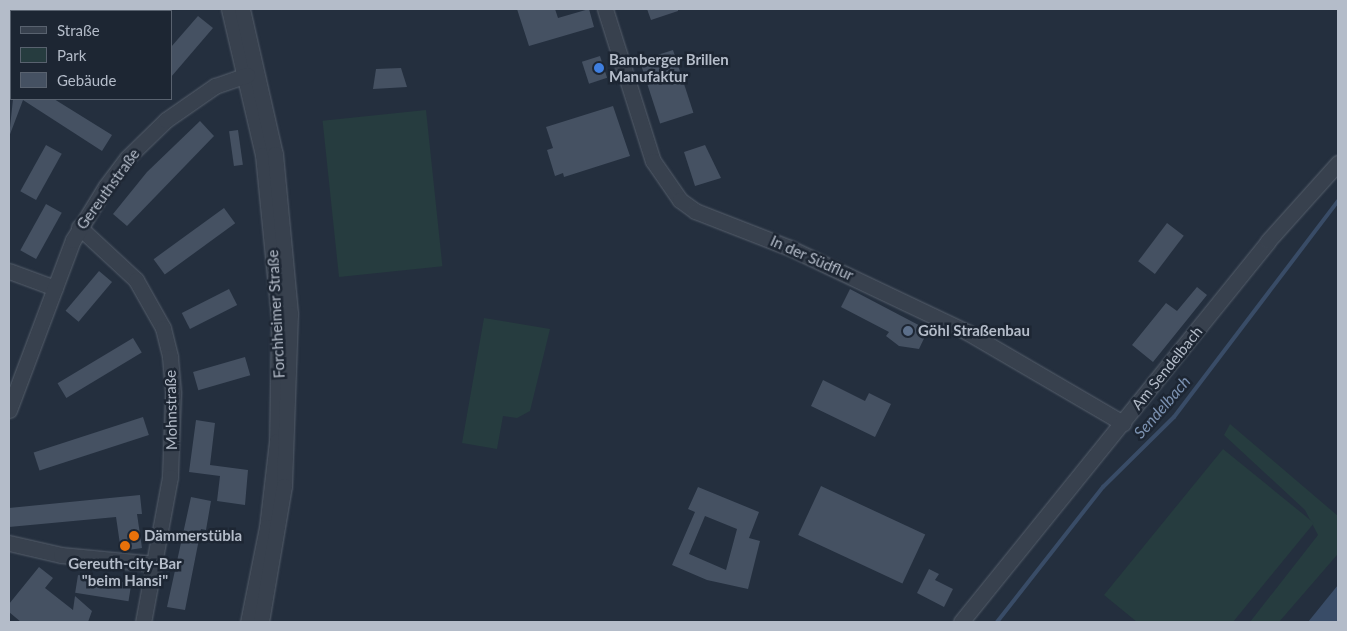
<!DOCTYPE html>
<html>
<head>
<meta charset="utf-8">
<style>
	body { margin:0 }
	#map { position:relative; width:1347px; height:631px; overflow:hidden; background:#242f3e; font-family:Lato,sans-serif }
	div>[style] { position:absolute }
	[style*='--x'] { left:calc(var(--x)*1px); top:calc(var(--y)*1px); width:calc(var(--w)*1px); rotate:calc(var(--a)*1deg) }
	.green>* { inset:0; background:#263c3f; transform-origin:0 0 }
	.water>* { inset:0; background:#394c67 }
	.stream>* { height:4px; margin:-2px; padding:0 2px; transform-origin:2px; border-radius:2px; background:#394c67 }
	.building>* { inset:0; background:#455162; transform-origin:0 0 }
	.roads { filter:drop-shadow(0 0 1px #565f6c) drop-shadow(0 0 1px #565f6c) }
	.minor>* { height:15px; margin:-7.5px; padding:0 7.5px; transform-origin:7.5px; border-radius:7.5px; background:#38414e }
	.dots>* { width:14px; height:14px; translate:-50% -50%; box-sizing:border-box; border:2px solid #1d2633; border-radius:50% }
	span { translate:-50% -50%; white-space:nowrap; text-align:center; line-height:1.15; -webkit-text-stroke:5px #1d2633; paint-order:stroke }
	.poi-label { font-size:15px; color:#b4bcc9; font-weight:700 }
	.left { translate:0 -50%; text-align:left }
	.street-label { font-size:15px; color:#b4bcc9 }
	.water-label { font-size:16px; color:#7c92b1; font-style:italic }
	.frame { position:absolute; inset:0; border:10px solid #b4bcc9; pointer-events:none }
	.legend { position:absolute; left:10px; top:10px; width:162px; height:90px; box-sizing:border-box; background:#1d2633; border:1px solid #59626f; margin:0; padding:6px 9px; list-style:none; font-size:15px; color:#b4bcc9 }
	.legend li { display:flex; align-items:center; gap:10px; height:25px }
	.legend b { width:25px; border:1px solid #59626f }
</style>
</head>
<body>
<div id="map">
	<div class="green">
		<i style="left:426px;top:110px;width:157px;height:104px;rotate:84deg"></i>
		<i style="clip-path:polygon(484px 318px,550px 329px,530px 411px,517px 418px,503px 416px,497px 449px,462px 443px)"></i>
		<i style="clip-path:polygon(1230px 424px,1338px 516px,1337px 555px,1279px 622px,1250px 622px,1318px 535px,1305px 510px,1224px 435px)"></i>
		<i style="clip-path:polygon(1223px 449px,1314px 523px,1233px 622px,1137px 622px,1104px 595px)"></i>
	</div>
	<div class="water">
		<i style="clip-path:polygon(1338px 585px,1338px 622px,1308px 622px)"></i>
	</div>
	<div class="stream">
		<i style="--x:997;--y:622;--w:172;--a:-51.9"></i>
		<i style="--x:1103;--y:487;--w:100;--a:-44.6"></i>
		<i style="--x:1174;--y:417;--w:271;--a:-52.8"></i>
	</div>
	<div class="building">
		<i style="clip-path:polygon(517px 9px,555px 9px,558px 18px,589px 9px,594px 27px,529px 46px)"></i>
		<i style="clip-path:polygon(647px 9px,678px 9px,678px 11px,651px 20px)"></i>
		<i style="clip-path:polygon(198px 16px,213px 28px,171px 77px,171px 47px)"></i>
		<i style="left:673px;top:50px;width:66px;height:35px;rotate:72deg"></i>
		<i style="left:600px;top:56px;width:23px;height:19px;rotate:72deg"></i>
		<i style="clip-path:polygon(401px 68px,407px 87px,373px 89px,376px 69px)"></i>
		<i style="clip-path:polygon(13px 99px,54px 99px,112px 135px,102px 151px,23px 100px,9px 137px)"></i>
		<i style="clip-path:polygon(613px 106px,630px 156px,564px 177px,563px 173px,555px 176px,547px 150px,553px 148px,546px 127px)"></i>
		<i style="clip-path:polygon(200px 121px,214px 136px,127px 226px,113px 214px,147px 172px)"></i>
		<i style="left:238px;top:130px;width:35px;height:9px;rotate:82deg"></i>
		<i style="left:46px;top:145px;width:18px;height:53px;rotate:29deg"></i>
		<i style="clip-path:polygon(705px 145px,721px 178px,695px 186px,684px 152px)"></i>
		<i style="left:46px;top:204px;width:18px;height:53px;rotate:29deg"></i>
		<i style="left:224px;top:208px;width:19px;height:87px;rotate:54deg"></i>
		<i style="left:1167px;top:223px;width:21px;height:48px;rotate:37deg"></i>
		<i style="left:99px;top:271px;width:17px;height:52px;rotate:40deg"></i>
		<i style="clip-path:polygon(1197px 287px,1207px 295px,1153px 362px,1132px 345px,1166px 303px,1177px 311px)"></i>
		<i style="left:229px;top:289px;width:18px;height:53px;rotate:63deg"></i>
		<i style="clip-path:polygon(850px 289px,928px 330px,919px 349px,899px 346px,886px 336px,889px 332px,841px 307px)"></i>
		<i style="left:133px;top:338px;width:17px;height:88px;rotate:59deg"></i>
		<i style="left:245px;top:357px;width:19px;height:54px;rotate:74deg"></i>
		<i style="clip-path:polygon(823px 380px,865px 401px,869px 393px,891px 404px,875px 437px,811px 406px)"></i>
		<i style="left:143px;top:417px;width:19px;height:115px;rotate:72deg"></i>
		<i style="clip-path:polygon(196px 420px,215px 423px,210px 465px,248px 470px,245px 505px,217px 501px,220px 476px,189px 472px)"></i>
		<i style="left:821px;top:486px;width:115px;height:54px;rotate:25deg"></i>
		<i style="clip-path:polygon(evenodd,698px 487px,759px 512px,749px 538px,760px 541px,748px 589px,707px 580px,672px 565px,695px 512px,688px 509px,698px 487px,705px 516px,737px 529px,726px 570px,689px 554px,705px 516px)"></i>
		<i style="clip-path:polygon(140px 495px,142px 514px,137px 514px,142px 548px,121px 551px,116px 517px,9px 527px,9px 508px)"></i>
		<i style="clip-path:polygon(191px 497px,211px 501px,206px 530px,201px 529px,185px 610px,167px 607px)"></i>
		<i style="clip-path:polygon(39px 567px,53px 578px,45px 588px,73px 610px,75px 596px,92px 611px,88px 622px,21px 622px,9px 612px,9px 604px)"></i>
		<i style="clip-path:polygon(929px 569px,939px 574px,935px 580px,953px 589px,944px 607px,917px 593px)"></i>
		<i style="left:78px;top:575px;width:54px;height:18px;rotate:9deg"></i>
	</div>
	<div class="roads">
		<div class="minor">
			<i style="--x:229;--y:9;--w:150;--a:76.9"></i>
			<i style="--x:263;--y:155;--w:164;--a:84.4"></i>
			<i style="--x:279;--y:318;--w:123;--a:90.9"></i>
			<i style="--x:277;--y:441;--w:87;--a:96.6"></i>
			<i style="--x:267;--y:527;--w:97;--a:101.3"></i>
			<i style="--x:242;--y:9;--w:149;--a:77.2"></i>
			<i style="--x:275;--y:154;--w:161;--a:84.6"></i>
			<i style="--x:290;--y:314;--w:172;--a:92"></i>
			<i style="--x:284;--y:486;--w:138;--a:99.6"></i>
			<i style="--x:605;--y:9;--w:159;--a:72.5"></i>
			<i style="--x:653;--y:161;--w:47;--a:55.3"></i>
			<i style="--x:680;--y:200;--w:19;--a:36"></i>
			<i style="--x:695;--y:211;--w:102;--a:21.3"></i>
			<i style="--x:790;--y:248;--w:196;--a:25.4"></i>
			<i style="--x:967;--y:332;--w:181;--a:30.3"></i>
			<i style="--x:31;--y:11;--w:4;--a:-34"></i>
			<i style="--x:9;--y:20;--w:2;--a:27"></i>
			<i style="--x:9;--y:49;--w:5;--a:-68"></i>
			<i style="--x:79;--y:227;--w:78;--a:42.9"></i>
			<i style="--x:136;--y:280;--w:55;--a:60.6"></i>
			<i style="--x:163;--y:328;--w:30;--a:76"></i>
			<i style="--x:170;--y:357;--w:37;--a:85"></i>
			<i style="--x:173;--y:394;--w:83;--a:92.1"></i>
			<i style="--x:170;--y:477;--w:147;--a:100.5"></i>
			<i style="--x:9;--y:271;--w:49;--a:20.3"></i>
			<i style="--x:9;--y:410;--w:182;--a:-69.4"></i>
			<i style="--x:73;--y:240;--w:63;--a:-58.6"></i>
			<i style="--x:106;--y:186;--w:35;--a:-53"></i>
			<i style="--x:127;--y:158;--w:54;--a:-44.3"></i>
			<i style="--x:166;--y:120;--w:60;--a:-34.8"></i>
			<i style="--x:215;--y:86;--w:34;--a:-19"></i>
			<i style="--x:9;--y:543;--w:53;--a:13"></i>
			<i style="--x:61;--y:555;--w:95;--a:5.4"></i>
			<i style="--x:961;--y:622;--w:489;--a:-51.1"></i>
			<i style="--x:1268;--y:241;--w:105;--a:-48.1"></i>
		</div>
	</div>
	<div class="dots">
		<i style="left:599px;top:68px;background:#3f7fe0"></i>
		<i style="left:908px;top:331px;background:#5c6f8a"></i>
		<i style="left:134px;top:536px;background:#e8710a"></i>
		<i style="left:125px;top:546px;background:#e8710a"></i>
	</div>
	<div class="poi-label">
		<span class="left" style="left:609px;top:68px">Bamberger Brillen<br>Manufaktur</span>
		<span class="left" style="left:918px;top:331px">Göhl Straßenbau</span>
		<span class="left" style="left:144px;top:536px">Dämmerstübla</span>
		<span style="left:125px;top:572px">Gereuth-city-Bar<br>"beim Hansi"</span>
	</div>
	<div class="street-label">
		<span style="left:108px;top:189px;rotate:-54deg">Gereuthstraße</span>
		<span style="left:812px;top:258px;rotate:24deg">In der Südflur</span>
		<span style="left:276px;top:314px;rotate:-93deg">Forchheimer Straße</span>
		<span style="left:1167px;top:368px;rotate:-51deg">Am Sendelbach</span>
		<span style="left:171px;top:410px;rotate:-91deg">Mohnstraße</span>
	</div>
	<div class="water-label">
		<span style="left:1162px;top:407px;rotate:-49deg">Sendelbach</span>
	</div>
	<div class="frame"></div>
	<ul class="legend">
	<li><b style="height:6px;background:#38414e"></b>Straße</li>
	<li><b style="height:14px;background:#263c3f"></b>Park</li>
	<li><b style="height:14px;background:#455162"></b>Gebäude</li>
	</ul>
</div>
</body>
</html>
